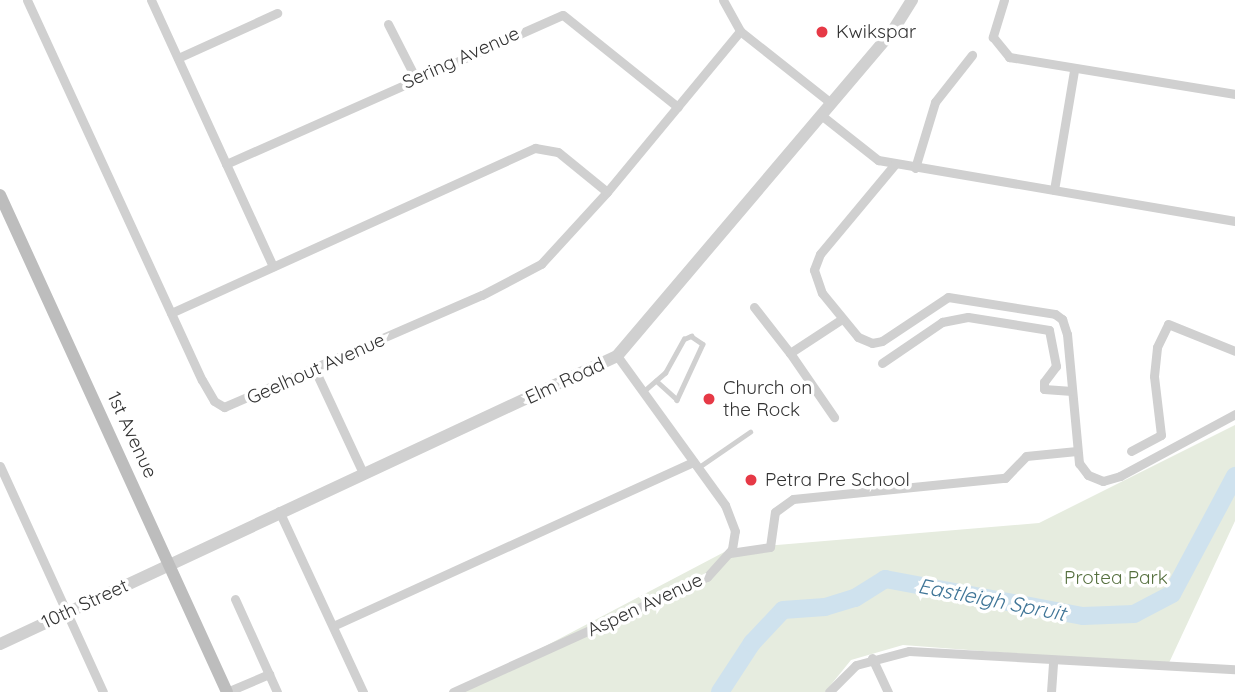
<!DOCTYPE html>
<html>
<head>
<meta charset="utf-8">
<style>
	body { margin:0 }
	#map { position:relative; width:1235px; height:692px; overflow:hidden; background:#fff; font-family:Quicksand,sans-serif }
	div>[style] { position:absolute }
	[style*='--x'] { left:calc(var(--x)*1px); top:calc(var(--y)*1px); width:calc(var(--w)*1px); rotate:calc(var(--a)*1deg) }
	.green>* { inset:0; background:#e6ecdf }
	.river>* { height:18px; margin:-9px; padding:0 9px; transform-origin:9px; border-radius:9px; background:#cfe2ee }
	.service>* { height:4.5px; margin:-2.25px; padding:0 2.25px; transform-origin:2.25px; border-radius:2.25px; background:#d0d0d0 }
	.minor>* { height:9px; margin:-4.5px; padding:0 4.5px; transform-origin:4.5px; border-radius:4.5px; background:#d0d0d0 }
	.tertiary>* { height:12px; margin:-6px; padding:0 6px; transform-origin:6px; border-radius:6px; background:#d0d0d0 }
	.secondary>* { height:12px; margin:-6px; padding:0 6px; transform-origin:6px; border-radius:6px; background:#bdbdbd }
	.dots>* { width:19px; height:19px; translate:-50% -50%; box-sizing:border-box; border:4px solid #fff; border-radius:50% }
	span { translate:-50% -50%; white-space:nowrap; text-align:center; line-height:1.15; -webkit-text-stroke:7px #fff; paint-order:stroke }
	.poi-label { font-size:19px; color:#333 }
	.left { translate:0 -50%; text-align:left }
	.street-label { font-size:19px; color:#333 }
	.park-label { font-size:19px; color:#56703f }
	.water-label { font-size:21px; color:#3f7597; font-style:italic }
</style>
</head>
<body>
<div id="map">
	<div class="green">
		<i style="clip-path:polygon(1235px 425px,1235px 521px,1168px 665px,903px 645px,851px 660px,825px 692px,458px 692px,730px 549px,1039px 523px)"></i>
	</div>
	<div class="river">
		<i style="--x:720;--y:692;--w:59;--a:-56.9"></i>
		<i style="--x:752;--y:643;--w:45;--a:-46.8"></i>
		<i style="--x:783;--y:610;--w:42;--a:-4.1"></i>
		<i style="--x:825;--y:607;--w:31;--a:-17"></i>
		<i style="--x:855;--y:598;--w:36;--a:-32"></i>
		<i style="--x:885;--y:579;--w:201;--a:10.6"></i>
		<i style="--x:1083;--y:616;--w:51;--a:-2.2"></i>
		<i style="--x:1134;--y:614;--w:43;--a:-27.8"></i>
		<i style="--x:1172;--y:594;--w:134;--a:-61.9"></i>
	</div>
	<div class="service">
		<i style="--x:644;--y:391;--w:28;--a:-41"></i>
		<i style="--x:665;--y:373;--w:39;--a:-61"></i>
		<i style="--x:684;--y:339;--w:8;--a:-23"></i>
		<i style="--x:691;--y:336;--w:14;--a:34"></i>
		<i style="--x:703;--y:344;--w:62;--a:114.9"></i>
		<i style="--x:677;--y:400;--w:28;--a:-138"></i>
		<i style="--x:699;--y:467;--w:62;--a:-34.5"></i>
	</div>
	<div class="minor">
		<i style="--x:27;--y:0;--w:418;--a:65.3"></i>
		<i style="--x:202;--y:380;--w:24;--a:60"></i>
		<i style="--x:214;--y:401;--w:12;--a:31"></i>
		<i style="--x:224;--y:407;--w:281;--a:-23.5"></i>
		<i style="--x:482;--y:295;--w:67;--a:-27.7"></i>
		<i style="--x:541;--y:264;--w:98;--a:-47.5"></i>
		<i style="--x:607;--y:192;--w:209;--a:-50.4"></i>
		<i style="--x:151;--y:0;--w:293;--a:65.4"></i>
		<i style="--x:723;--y:0;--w:35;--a:61"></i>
		<i style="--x:740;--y:31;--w:116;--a:38.4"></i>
		<i style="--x:1004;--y:0;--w:39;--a:107"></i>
		<i style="--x:993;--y:37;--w:26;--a:51"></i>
		<i style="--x:1009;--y:57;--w:229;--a:9.3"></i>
		<i style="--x:388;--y:24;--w:62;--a:63"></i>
		<i style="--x:178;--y:58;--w:109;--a:-24.4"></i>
		<i style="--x:821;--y:115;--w:73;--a:38.3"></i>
		<i style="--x:878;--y:160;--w:362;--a:9.7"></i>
		<i style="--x:226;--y:164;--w:368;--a:-23.9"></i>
		<i style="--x:563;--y:15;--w:147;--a:38.7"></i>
		<i style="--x:895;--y:164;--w:117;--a:129.8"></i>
		<i style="--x:820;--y:254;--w:17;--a:111"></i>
		<i style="--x:814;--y:270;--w:24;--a:71"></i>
		<i style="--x:822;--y:293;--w:57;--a:50.7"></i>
		<i style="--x:858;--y:337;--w:15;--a:23"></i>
		<i style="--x:872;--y:343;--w:10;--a:-11"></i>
		<i style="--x:882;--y:341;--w:79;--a:-33.7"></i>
		<i style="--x:948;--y:297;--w:108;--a:9"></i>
		<i style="--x:1055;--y:314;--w:9;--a:36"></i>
		<i style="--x:1062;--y:319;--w:16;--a:72"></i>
		<i style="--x:1067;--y:334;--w:130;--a:84.7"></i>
		<i style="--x:1079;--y:463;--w:15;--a:53"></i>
		<i style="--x:1088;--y:475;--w:16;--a:22"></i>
		<i style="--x:1103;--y:481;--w:18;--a:-16"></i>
		<i style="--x:1120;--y:476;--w:131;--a:-28.3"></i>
		<i style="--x:915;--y:168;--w:69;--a:-73.1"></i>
		<i style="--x:935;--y:102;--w:60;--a:-51.8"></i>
		<i style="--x:1054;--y:190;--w:122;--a:-80.5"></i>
		<i style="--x:754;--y:307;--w:58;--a:52"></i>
		<i style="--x:790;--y:353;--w:62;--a:-33.2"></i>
		<i style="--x:171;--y:313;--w:400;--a:-24.4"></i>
		<i style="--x:535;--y:148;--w:23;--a:10"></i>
		<i style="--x:558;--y:152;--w:63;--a:39.2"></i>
		<i style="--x:790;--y:353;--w:78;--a:55.5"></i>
		<i style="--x:882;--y:363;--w:73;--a:-34.3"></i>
		<i style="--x:942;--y:322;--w:26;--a:-11"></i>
		<i style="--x:968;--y:317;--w:82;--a:9.1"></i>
		<i style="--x:1049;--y:330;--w:37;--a:79"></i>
		<i style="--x:1056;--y:366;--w:20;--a:127"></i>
		<i style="--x:1044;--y:382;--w:7;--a:90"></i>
		<i style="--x:1044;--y:389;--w:28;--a:4"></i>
		<i style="--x:315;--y:370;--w:114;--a:65"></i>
		<i style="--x:1131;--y:451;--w:34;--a:-28"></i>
		<i style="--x:1161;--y:435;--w:59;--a:-96.8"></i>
		<i style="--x:1154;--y:376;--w:29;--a:-84"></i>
		<i style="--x:1157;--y:347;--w:25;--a:-64"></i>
		<i style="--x:1168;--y:324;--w:72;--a:21.9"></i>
		<i style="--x:0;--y:466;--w:248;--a:65.5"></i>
		<i style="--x:279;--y:511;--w:200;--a:65.1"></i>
		<i style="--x:730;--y:553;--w:40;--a:-8.5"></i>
		<i style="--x:770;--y:547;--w:35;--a:-82"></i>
		<i style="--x:775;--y:512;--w:22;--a:-36"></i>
		<i style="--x:793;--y:499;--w:213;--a:-5.7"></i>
		<i style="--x:1005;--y:478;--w:30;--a:-46"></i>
		<i style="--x:1026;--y:456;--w:51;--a:-5.6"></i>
		<i style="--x:235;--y:599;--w:102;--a:65.7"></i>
		<i style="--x:333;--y:626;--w:396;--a:-24.5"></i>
		<i style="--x:872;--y:658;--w:38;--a:65"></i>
		<i style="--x:227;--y:692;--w:46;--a:-23.2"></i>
		<i style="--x:453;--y:692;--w:279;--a:-24.4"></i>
		<i style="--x:707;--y:577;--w:38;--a:-48"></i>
		<i style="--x:732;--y:549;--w:18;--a:-81"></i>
		<i style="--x:735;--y:531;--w:28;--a:-111"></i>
		<i style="--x:725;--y:505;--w:184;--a:-125.9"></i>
		<i style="--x:829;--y:692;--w:38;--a:-45"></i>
		<i style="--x:856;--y:665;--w:55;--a:-14.8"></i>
		<i style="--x:909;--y:651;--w:326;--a:3.2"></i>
		<i style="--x:1051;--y:692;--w:31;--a:-86"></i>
	</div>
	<div class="tertiary">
		<i style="--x:0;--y:644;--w:681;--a:-25.02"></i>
		<i style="--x:617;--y:356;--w:425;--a:-49.7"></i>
		<i style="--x:892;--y:32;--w:38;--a:-58"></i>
	</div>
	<div class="secondary">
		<i style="--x:0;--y:195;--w:546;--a:65.45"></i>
	</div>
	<div class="dots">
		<i style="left:822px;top:32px;background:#e63946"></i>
		<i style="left:709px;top:399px;background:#e63946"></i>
		<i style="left:751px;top:480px;background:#e63946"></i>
	</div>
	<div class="poi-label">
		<span class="left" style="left:836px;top:32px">Kwikspar</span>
		<span class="left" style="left:723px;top:399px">Church on<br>the Rock</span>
		<span class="left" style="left:765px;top:480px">Petra Pre School</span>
	</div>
	<div class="street-label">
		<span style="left:461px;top:58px;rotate:-24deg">Sering Avenue</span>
		<span style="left:316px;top:369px;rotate:-24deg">Geelhout Avenue</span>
		<span style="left:565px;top:381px;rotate:-25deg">Elm Road</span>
		<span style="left:132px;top:435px;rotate:65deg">1st Avenue</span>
		<span style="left:85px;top:604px;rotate:-25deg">10th Street</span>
		<span style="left:645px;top:605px;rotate:-25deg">Aspen Avenue</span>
	</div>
	<div class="park-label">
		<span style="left:1116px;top:578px">Protea Park</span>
	</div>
	<div class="water-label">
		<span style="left:992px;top:599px;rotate:11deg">Eastleigh Spruit</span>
	</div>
</div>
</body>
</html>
